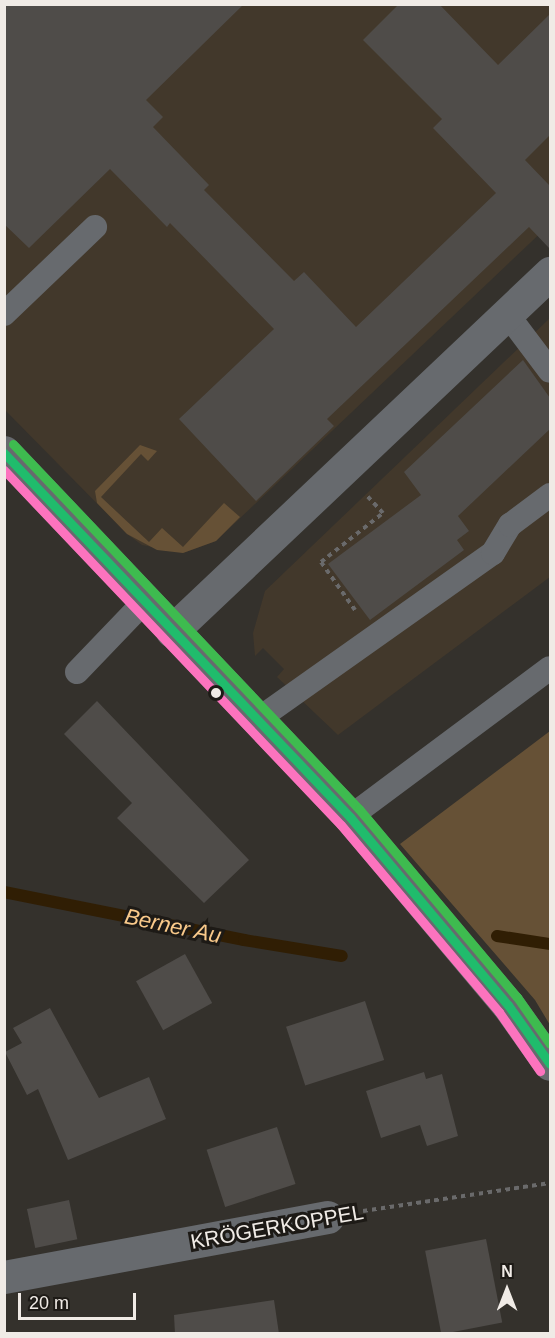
<!DOCTYPE html>
<html>
<head>
<meta charset="utf-8">
<style>
	body { margin:0 }
	#map { position:relative; width:555px; height:1338px; overflow:hidden; background:#34312c; font-family:Helvetica,sans-serif }
	div>[style] { position:absolute }
	[style*='--x'] { left:calc(var(--x)*1px); top:calc(var(--y)*1px); width:calc(var(--w)*1px); rotate:calc(var(--a)*1deg) }
	.built>* { inset:0; background:#42382b }
	.green>* { inset:0; background:#665136 }
	.stream>* { height:12px; margin:-6px; padding:0 6px; transform-origin:6px; border-radius:6px; background:#301e04 }
	.building>* { inset:0; background:#4f4c49; transform-origin:0 0 }
	.path>* { height:4px; margin-top:-2px; transform-origin:0; background:repeating-linear-gradient(90deg,#6a6a6b 0 4.5px,transparent 0 9px) }
	.service>* { height:24px; margin:-12px; padding:0 12px; transform-origin:12px; border-radius:12px; background:#676a6e }
	.minor>* { height:33px; margin:-16.5px; padding:0 16.5px; transform-origin:16.5px; border-radius:16.5px; background:#676a6e }
	.tertiary>* { height:33px; margin:-16.5px; padding:0 16.5px; transform-origin:16.5px; border-radius:16.5px; background:#676a6e }
	.bus-1>* { height:9px; margin:-4.5px; padding:0 4.5px; transform-origin:4.5px; border-radius:4.5px; background:#20bc6c }
	.bus-2>* { height:9px; margin:-4.5px; padding:0 4.5px; transform-origin:4.5px; border-radius:4.5px; background:#fc73be }
	.bus-3>* { height:9px; margin:-4.5px; padding:0 4.5px; transform-origin:4.5px; border-radius:4.5px; background:#3ebb4f }
	.dots>* { width:16px; height:16px; translate:-50% -50%; box-sizing:border-box; border:3px solid #1d1a16; border-radius:50% }
	span { translate:-50% -50%; white-space:nowrap; text-align:center; line-height:1.15; -webkit-text-stroke:6px #1d1a16; paint-order:stroke }
	.street-label { font-size:21px; color:#f0ebe6 }
	.water-label { font-size:22px; color:#f9c98a; font-style:italic }
	.frame { position:absolute; inset:0; border:6px solid #f0ebe6; pointer-events:none }
	.north { position:absolute; left:477px; top:1260px; width:60px; height:60px; -webkit-text-stroke:4px #1d1a16; paint-order:stroke; rotate:0deg; font-size:16px; font-weight:700; line-height:24px; text-align:center; color:#f0ebe6 }
	.north::after { content:''; display:block; margin:auto; width:21px; height:27px; background:#f0ebe6; clip-path:polygon(50% 0,100% 100%,50% 72%,0 100%) }
	.scale { position:absolute; left:18px; top:1293px; width:118px; height:27px; box-sizing:border-box; border:3px solid #f0ebe6; border-top:0; padding-left:8px; font-size:18px; line-height:21px; white-space:nowrap; color:#f0ebe6; -webkit-text-stroke:4px #1d1a16; paint-order:stroke }
</style>
</head>
<body>
<div id="map">
	<div class="built">
		<i style="clip-path:polygon(4px 5px,550px 5px,550px 224px,216px 541px,183px 553px,142px 545px,127px 534px,5px 410px)"></i>
		<i style="clip-path:polygon(550px 318px,550px 577px,338px 735px,277px 677px,284px 669px,263px 648px,255px 656px,253px 633px,265px 591px)"></i>
	</div>
	<div class="green">
		<i style="clip-path:polygon(140px 445px,157px 451px,148px 461px,141px 454px,101px 497px,149px 542px,162px 528px,183px 547px,224px 503px,240px 517px,216px 541px,183px 553px,157px 550px,127px 534px,97px 503px,95px 491px)"></i>
		<i style="clip-path:polygon(550px 731px,550px 1025px,535px 1000px,400px 844px)"></i>
	</div>
	<div class="stream">
		<i style="--x:4;--y:892;--w:245;--a:11.3"></i>
		<i style="--x:244;--y:940;--w:99;--a:9.3"></i>
		<i style="--x:497;--y:936;--w:54;--a:8.6"></i>
	</div>
	<div class="building">
		<i style="clip-path:polygon(4px 4px,244px 4px,146px 100px,163px 117px,153px 127px,209px 185px,204px 190px,294px 281px,304px 272px,356px 327px,496px 193px,433px 128px,442px 119px,363px 40px,399px 4px,439px 4px,498px 65px,550px 14px,550px 135px,525px 160px,550px 186px,550px 249px,529px 227px,327px 419px,334px 426px,256px 501px,179px 419px,274px 329px,170px 223px,167px 227px,110px 169px,29px 248px,4px 224px)"></i>
		<i style="clip-path:polygon(523px 360px,550px 398px,550px 429px,458px 516px,469px 531px,457px 540px,464px 550px,370px 620px,328px 564px,421px 495px,404px 472px)"></i>
		<i style="clip-path:polygon(97px 701px,249px 860px,204px 903px,117px 818px,132px 803px,64px 734px)"></i>
		<i style="left:185px;top:954px;width:56px;height:56px;rotate:61deg"></i>
		<i style="left:365px;top:1001px;width:62px;height:83px;rotate:72deg"></i>
		<i style="clip-path:polygon(50px 1008px,99px 1098px,149px 1077px,166px 1119px,68px 1160px,38px 1089px,27px 1095px,5px 1052px,22px 1043px,13px 1028px)"></i>
		<i style="clip-path:polygon(424px 1072px,426px 1079px,442px 1074px,458px 1136px,427px 1146px,420px 1125px,381px 1138px,366px 1091px)"></i>
		<i style="left:277px;top:1127px;width:60px;height:74px;rotate:72deg"></i>
		<i style="left:69px;top:1200px;width:40px;height:43px;rotate:78deg"></i>
		<i style="left:486px;top:1239px;width:85px;height:62px;rotate:79deg"></i>
		<i style="clip-path:polygon(274px 1300px,279px 1334px,175px 1334px,174px 1315px)"></i>
	</div>
	<div class="path">
		<i style="--x:355;--y:610;--w:59;--a:-125.3"></i>
		<i style="--x:321;--y:562;--w:79;--a:-38.3"></i>
		<i style="--x:383;--y:513;--w:23;--a:-133"></i>
		<i style="--x:363;--y:1211;--w:189;--a:-8.5"></i>
	</div>
	<div class="service">
		<i style="--x:4;--y:314;--w:126;--a:-43.7"></i>
		<i style="--x:507;--y:314;--w:71;--a:53"></i>
		<i style="--x:77;--y:672;--w:98;--a:-46.2"></i>
		<i style="--x:257;--y:720;--w:289;--a:-35.3"></i>
		<i style="--x:493;--y:553;--w:33;--a:-59"></i>
		<i style="--x:510;--y:525;--w:50;--a:-36.9"></i>
		<i style="--x:350;--y:817;--w:249;--a:-36.7"></i>
	</div>
	<div class="minor">
		<i style="--x:172;--y:631;--w:521;--a:-43.44"></i>
		<i style="--x:4;--y:1277;--w:329;--a:-10.5"></i>
	</div>
	<div class="tertiary">
		<i style="--x:4;--y:452;--w:503;--a:46.53"></i>
		<i style="--x:350;--y:817;--w:246;--a:50"></i>
		<i style="--x:508;--y:1005;--w:72;--a:54.6"></i>
	</div>
	<div class="bus-1">
		<i style="--x:4;--y:453;--w:502;--a:46.45"></i>
		<i style="--x:350;--y:817;--w:246;--a:50"></i>
		<i style="--x:508;--y:1005;--w:72;--a:54.6"></i>
	</div>
	<div class="bus-2">
		<i style="--x:4;--y:470;--w:489;--a:46.5"></i>
		<i style="--x:341;--y:825;--w:245;--a:49.8"></i>
		<i style="--x:499;--y:1012;--w:72;--a:55.2"></i>
	</div>
	<div class="bus-3">
		<i style="--x:13;--y:444;--w:503;--a:46.53"></i>
		<i style="--x:359;--y:809;--w:246;--a:50"></i>
		<i style="--x:517;--y:997;--w:57;--a:54.9"></i>
	</div>
	<div class="dots">
		<i style="left:216px;top:693px;background:#f0ebe6"></i>
	</div>
	<div class="street-label">
		<span style="left:277px;top:1227px;rotate:-10deg">KRÖGERKOPPEL</span>
	</div>
	<div class="water-label">
		<span style="left:173px;top:926px;rotate:12deg">Berner Au</span>
	</div>
	<div class="frame"></div>
	<div class="north">N</div>
	<div class="scale">20 m</div>
</div>
</body>
</html>
